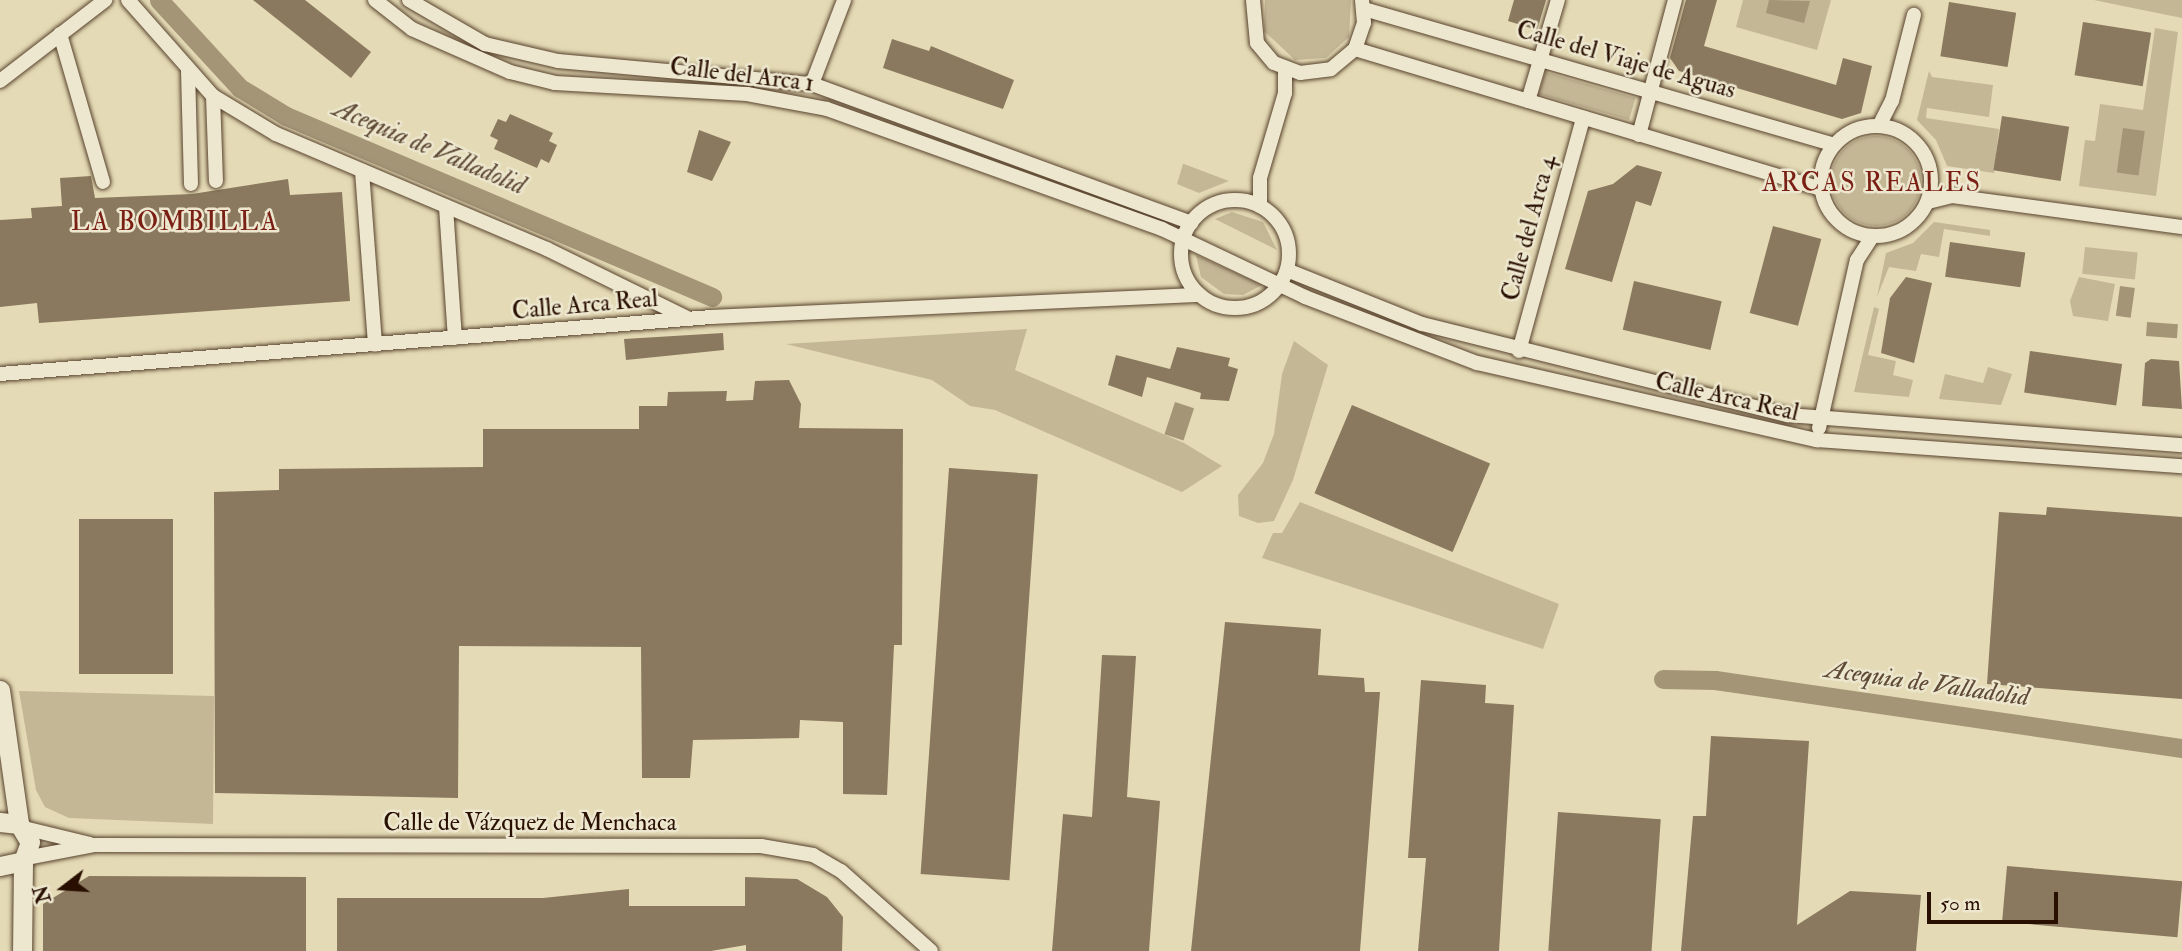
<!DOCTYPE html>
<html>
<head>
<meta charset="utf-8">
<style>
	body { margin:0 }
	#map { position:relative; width:2182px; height:951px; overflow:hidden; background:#e4dab5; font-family:"IM FELL Double Pica",serif }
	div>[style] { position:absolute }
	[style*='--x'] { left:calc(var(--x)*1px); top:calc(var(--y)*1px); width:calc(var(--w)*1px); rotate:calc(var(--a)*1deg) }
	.green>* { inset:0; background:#c4b796; transform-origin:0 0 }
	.round { border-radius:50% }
	.water>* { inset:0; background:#a49577; transform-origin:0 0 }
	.canal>* { height:19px; margin:-9.5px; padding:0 9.5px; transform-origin:9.5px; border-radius:9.5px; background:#a49577 }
	.building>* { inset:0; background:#8a795e; transform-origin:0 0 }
	.roads { filter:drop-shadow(0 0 2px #58422d) drop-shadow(0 0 2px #58422d) }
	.street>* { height:14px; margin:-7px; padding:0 7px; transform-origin:7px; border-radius:7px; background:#ede7cf }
	.street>.ring { margin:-7px; padding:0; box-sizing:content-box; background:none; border:14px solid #ede7cf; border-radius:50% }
	.secondary>* { height:19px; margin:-9.5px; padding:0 9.5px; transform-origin:9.5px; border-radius:9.5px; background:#ede7cf }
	span { translate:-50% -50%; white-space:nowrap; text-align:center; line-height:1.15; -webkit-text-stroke:5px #ede7cf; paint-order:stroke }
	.street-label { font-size:24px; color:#290f00 }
	.water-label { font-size:26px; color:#604b36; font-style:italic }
	.neighbourhood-label { font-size:26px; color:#7a1f14; letter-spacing:2px }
	.north { position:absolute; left:28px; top:853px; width:70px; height:70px; -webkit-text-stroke:5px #ede7cf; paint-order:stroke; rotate:253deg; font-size:19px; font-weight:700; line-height:28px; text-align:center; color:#290f00 }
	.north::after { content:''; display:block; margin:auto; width:24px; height:32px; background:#290f00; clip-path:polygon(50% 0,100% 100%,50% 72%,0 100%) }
	.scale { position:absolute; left:1927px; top:892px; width:131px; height:32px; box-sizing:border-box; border:4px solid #290f00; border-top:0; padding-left:9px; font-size:21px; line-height:24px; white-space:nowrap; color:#290f00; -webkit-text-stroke:5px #ede7cf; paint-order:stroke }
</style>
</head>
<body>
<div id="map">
	<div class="green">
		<i style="clip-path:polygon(1265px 0,1351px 0,1349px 37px,1326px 58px,1295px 60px,1264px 31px)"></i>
		<i style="clip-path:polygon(1743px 0,1831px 0,1817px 50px,1736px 27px)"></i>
		<i style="clip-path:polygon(2094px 0,2182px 0,2182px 18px,2113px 4px)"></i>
		<i style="clip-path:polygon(2155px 28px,2178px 32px,2156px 196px,2079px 186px,2085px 140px,2095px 141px,2100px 104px,2143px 110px)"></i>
		<i style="clip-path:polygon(1929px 71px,1932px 77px,1993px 85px,1989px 117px,1927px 108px,1926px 118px,1999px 129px,1994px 173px,1947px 166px,1936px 140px,1917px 120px)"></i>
		<i style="left:1545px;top:72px;width:94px;height:23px;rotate:16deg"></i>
		<i class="round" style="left:1831px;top:136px;width:90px;height:90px"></i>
		<i style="clip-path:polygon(1183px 164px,1184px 164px,1229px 181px,1199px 193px,1177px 184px)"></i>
		<i style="clip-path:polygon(1232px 212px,1263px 222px,1277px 250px,1215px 219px)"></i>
		<i style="clip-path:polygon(1934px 222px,1990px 230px,1990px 236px,1944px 229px,1939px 257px,1921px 254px,1916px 271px,1889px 267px,1877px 297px,1886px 253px,1913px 243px)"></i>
		<i style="left:2085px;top:247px;width:53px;height:27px;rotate:6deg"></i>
		<i style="clip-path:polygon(1196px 255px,1262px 285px,1243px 295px,1224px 294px,1201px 277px)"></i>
		<i style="clip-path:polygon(2079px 277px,2115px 284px,2108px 321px,2073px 316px,2070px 301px)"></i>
		<i style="clip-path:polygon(1874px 307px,1879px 309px,1868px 355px,1896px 361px,1893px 375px,1913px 380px,1909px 397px,1854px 392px)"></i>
		<i style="clip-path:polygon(1027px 329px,1015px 370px,1184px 443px,1222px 466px,1182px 492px,995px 410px,970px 406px,932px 380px,786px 344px)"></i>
		<i style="clip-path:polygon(1294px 341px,1328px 365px,1293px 480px,1274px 521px,1258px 523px,1239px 516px,1238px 495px,1263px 463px,1274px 434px,1282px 374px)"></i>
		<i style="clip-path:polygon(1988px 367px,2012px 374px,2001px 405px,1939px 399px,1945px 374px,1983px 383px)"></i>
		<i style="clip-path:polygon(1300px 502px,1559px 604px,1543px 649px,1262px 558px,1273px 533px,1282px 533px)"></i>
		<i style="clip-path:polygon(19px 691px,214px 696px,213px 824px,69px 818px,45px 807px,36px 790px)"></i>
	</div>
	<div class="water">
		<i style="clip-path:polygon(1769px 0,1810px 1px,1804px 23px,1766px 13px)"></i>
		<i style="left:2123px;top:128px;width:22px;height:45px;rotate:8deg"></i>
		<i style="left:2120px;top:286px;width:15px;height:30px;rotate:8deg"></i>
		<i style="left:2147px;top:322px;width:31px;height:14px;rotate:4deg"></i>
		<i style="left:1175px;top:402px;width:20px;height:34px;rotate:18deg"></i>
	</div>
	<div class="canal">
		<i style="--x:159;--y:0;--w:120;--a:47.4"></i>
		<i style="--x:240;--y:88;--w:54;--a:31.3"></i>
		<i style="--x:286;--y:116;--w:463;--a:23"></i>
		<i style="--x:1663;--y:679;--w:52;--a:1.1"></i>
		<i style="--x:1715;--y:680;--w:472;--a:8.3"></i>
	</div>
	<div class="building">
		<i style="clip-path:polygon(253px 0,305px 0,371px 52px,351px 78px)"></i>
		<i style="clip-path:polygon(1514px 0,1546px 0,1537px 30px,1508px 21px)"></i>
		<i style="clip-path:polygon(1686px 0,1717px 0,1704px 46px,1836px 85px,1843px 58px,1872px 66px,1861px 113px,1842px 119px,1679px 71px,1670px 58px)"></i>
		<i style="left:1949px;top:2px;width:68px;height:55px;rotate:9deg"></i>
		<i style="left:2083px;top:22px;width:69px;height:54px;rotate:9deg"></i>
		<i style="clip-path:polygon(892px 39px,929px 51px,931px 46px,1014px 80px,1003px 109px,883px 68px)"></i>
		<i style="clip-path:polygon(510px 114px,553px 133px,549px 141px,557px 145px,549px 163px,541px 159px,537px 168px,494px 149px,498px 140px,490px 136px,498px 119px,506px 122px)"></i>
		<i style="left:2002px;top:116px;width:68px;height:55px;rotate:9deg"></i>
		<i style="clip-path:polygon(699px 130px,731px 142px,712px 181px,687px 172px)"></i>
		<i style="clip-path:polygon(1637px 165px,1662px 172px,1651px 206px,1636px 201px,1612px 282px,1565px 269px,1588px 191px,1613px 184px)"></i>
		<i style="clip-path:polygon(91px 176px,95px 198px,192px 194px,288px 179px,290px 195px,342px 192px,350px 301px,39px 323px,37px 303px,0 307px,0 220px,32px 218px,31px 208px,62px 206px,60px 178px)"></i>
		<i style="left:1773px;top:226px;width:50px;height:90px;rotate:15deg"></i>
		<i style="left:1950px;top:242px;width:76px;height:35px;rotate:8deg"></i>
		<i style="clip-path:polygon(1906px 277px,1932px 283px,1914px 363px,1881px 353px,1890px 298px)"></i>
		<i style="left:1634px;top:281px;width:90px;height:50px;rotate:13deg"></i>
		<i style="clip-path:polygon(723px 333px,724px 350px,626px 360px,624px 339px)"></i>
		<i style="clip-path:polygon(1177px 347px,1230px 358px,1228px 366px,1238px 369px,1229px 401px,1200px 399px,1201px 393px,1147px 377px,1142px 397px,1108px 385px,1116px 355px,1170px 369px)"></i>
		<i style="left:2030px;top:351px;width:93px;height:42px;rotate:8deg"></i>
		<i style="clip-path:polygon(2151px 359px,2179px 361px,2182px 409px,2142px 406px,2145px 363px)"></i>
		<i style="clip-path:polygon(789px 380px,801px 404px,799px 428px,903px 429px,902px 645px,894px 645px,887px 795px,843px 794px,843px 722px,800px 720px,799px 738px,693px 740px,690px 778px,642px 778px,641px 647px,459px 646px,458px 798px,215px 793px,214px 492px,279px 490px,279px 469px,483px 467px,483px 429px,639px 429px,639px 406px,667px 406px,668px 392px,727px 391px,726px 401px,753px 400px,755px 381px)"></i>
		<i style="left:1352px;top:405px;width:150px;height:96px;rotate:23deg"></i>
		<i style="left:949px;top:468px;width:89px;height:407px;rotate:4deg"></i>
		<i style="clip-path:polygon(2047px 507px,2182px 517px,2182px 699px,1987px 684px,1999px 512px,2046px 515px)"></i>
		<i style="left:173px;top:519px;width:155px;height:94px;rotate:90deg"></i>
		<i style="clip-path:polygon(1225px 622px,1321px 629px,1318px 675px,1364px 678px,1365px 692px,1380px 692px,1360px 951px,1191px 951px)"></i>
		<i style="clip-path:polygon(1102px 655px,1136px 656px,1127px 797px,1160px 801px,1149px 951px,1052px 951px,1063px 814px,1092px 817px)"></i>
		<i style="clip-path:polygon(1421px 680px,1486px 685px,1485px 703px,1514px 705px,1499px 951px,1418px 951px,1426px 858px,1408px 858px)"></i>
		<i style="clip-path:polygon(1711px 736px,1809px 741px,1797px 925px,1850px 891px,1921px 895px,1916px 951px,1681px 951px,1693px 816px,1706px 816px)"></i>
		<i style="left:1558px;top:812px;width:103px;height:139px;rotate:4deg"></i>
		<i style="left:2007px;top:866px;width:176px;height:56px;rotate:5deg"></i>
		<i style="clip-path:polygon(89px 876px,306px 877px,306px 951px,43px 951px,43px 904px)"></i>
		<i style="clip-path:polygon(745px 877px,797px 879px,827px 897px,843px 917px,842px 951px,746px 951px,746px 945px,711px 951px,337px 951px,337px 898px,543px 898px,629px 889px,629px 906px,745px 906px)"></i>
	</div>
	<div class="roads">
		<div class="street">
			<i style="--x:128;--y:0;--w:128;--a:48.5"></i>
			<i style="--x:213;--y:96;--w:74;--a:31.1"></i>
			<i style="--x:276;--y:134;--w:294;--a:23"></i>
			<i style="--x:547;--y:249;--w:158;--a:26.2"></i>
			<i style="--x:375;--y:0;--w:47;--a:38.1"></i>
			<i style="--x:412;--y:29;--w:107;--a:23.7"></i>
			<i style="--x:510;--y:72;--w:46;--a:13.7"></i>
			<i style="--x:555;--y:83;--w:192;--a:3.3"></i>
			<i style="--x:747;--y:94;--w:81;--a:10.6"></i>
			<i style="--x:827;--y:109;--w:356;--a:19.7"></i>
			<i style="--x:1162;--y:229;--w:158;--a:25.4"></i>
			<i style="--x:1305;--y:297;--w:184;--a:21"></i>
			<i style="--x:1477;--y:363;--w:349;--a:12.8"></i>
			<i style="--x:1817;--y:440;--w:366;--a:4.1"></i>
			<i style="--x:409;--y:0;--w:88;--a:30.1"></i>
			<i style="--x:485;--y:44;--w:75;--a:13.1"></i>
			<i style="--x:558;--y:61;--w:255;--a:5.2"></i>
			<i style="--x:812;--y:84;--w:404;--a:20.1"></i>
			<i style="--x:1253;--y:0;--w:43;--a:84.7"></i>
			<i style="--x:1257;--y:43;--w:26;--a:50"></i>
			<i style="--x:1274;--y:63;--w:28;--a:21"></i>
			<i style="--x:1300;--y:73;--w:31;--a:-7"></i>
			<i style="--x:1331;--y:69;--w:31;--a:-40"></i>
			<i style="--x:1355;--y:49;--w:28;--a:-71"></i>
			<i style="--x:1364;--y:23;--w:23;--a:-95"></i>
			<i style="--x:1364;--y:9;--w:489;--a:16.1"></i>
			<i style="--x:60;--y:34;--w:154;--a:73.8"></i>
			<i style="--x:1355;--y:49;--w:488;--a:16.7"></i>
			<i style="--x:188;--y:70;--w:114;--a:88.5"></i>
			<i style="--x:0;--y:81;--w:133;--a:-37.6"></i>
			<i style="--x:812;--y:84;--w:90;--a:-69.1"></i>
			<i style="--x:213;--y:96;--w:85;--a:88"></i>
			<i style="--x:1528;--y:101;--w:105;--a:-73.5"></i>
			<i class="ring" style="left:1821px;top:126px;width:96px;height:96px"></i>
			<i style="--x:1879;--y:126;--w:28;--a:-63"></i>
			<i style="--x:1892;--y:101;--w:89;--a:-75.7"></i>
			<i style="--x:1639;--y:135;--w:140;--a:-75.1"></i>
			<i style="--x:362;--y:171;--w:174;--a:85.7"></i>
			<i class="ring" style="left:1181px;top:200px;width:94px;height:94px"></i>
			<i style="--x:1928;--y:202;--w:25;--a:-14"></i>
			<i style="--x:1952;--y:196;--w:232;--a:7.7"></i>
			<i style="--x:1260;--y:206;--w:28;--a:-90"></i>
			<i style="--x:1260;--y:178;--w:89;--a:-73.6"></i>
			<i style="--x:1285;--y:93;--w:24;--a:-90"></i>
			<i style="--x:446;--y:207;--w:131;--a:86.1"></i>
			<i style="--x:1287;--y:270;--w:145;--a:21.8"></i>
			<i style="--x:1422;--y:324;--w:377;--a:14"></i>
			<i style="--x:1788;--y:415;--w:395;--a:4.4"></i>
			<i style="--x:1519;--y:351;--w:242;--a:-74.6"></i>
			<i style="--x:0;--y:374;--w:714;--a:-4.58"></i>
			<i style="--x:712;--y:317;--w:488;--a:-2.6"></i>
			<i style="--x:1819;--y:428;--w:172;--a:-77.3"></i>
			<i style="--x:1857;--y:260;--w:27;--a:-57"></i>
			<i style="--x:24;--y:828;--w:68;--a:13.6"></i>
			<i style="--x:26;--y:858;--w:69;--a:-10.8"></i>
			<i style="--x:94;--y:845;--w:667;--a:0.09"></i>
			<i style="--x:761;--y:846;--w:53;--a:9.8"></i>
			<i style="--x:813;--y:855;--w:32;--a:30"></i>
			<i style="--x:841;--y:871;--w:120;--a:41.6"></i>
		</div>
		<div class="secondary">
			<i style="--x:0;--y:690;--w:135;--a:81.9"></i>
			<i style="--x:0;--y:822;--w:19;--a:6"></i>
			<i style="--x:19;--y:824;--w:21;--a:59"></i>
			<i style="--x:30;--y:842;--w:20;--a:110"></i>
			<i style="--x:23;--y:861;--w:90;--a:90.6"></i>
			<i style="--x:0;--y:866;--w:24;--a:-12"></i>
		</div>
	</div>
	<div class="street-label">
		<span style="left:1626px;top:60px;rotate:16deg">Calle del Viaje de Aguas</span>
		<span style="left:742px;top:75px;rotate:7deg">Calle del Arca 1</span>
		<span style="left:1529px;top:228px;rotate:-75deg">Calle del Arca 4</span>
		<span style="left:585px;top:305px;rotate:-5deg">Calle Arca Real</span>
		<span style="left:1727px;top:397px;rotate:13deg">Calle Arca Real</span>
		<span style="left:530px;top:823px">Calle de Vázquez de Menchaca</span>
	</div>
	<div class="water-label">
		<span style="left:429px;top:148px;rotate:23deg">Acequia de Valladolid</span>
		<span style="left:1927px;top:684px;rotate:8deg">Acequia de Valladolid</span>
	</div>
	<div class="neighbourhood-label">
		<span style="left:1872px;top:184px">ARCAS REALES</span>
		<span style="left:175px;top:223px">LA BOMBILLA</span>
	</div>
	<div class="north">N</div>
	<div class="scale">50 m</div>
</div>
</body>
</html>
